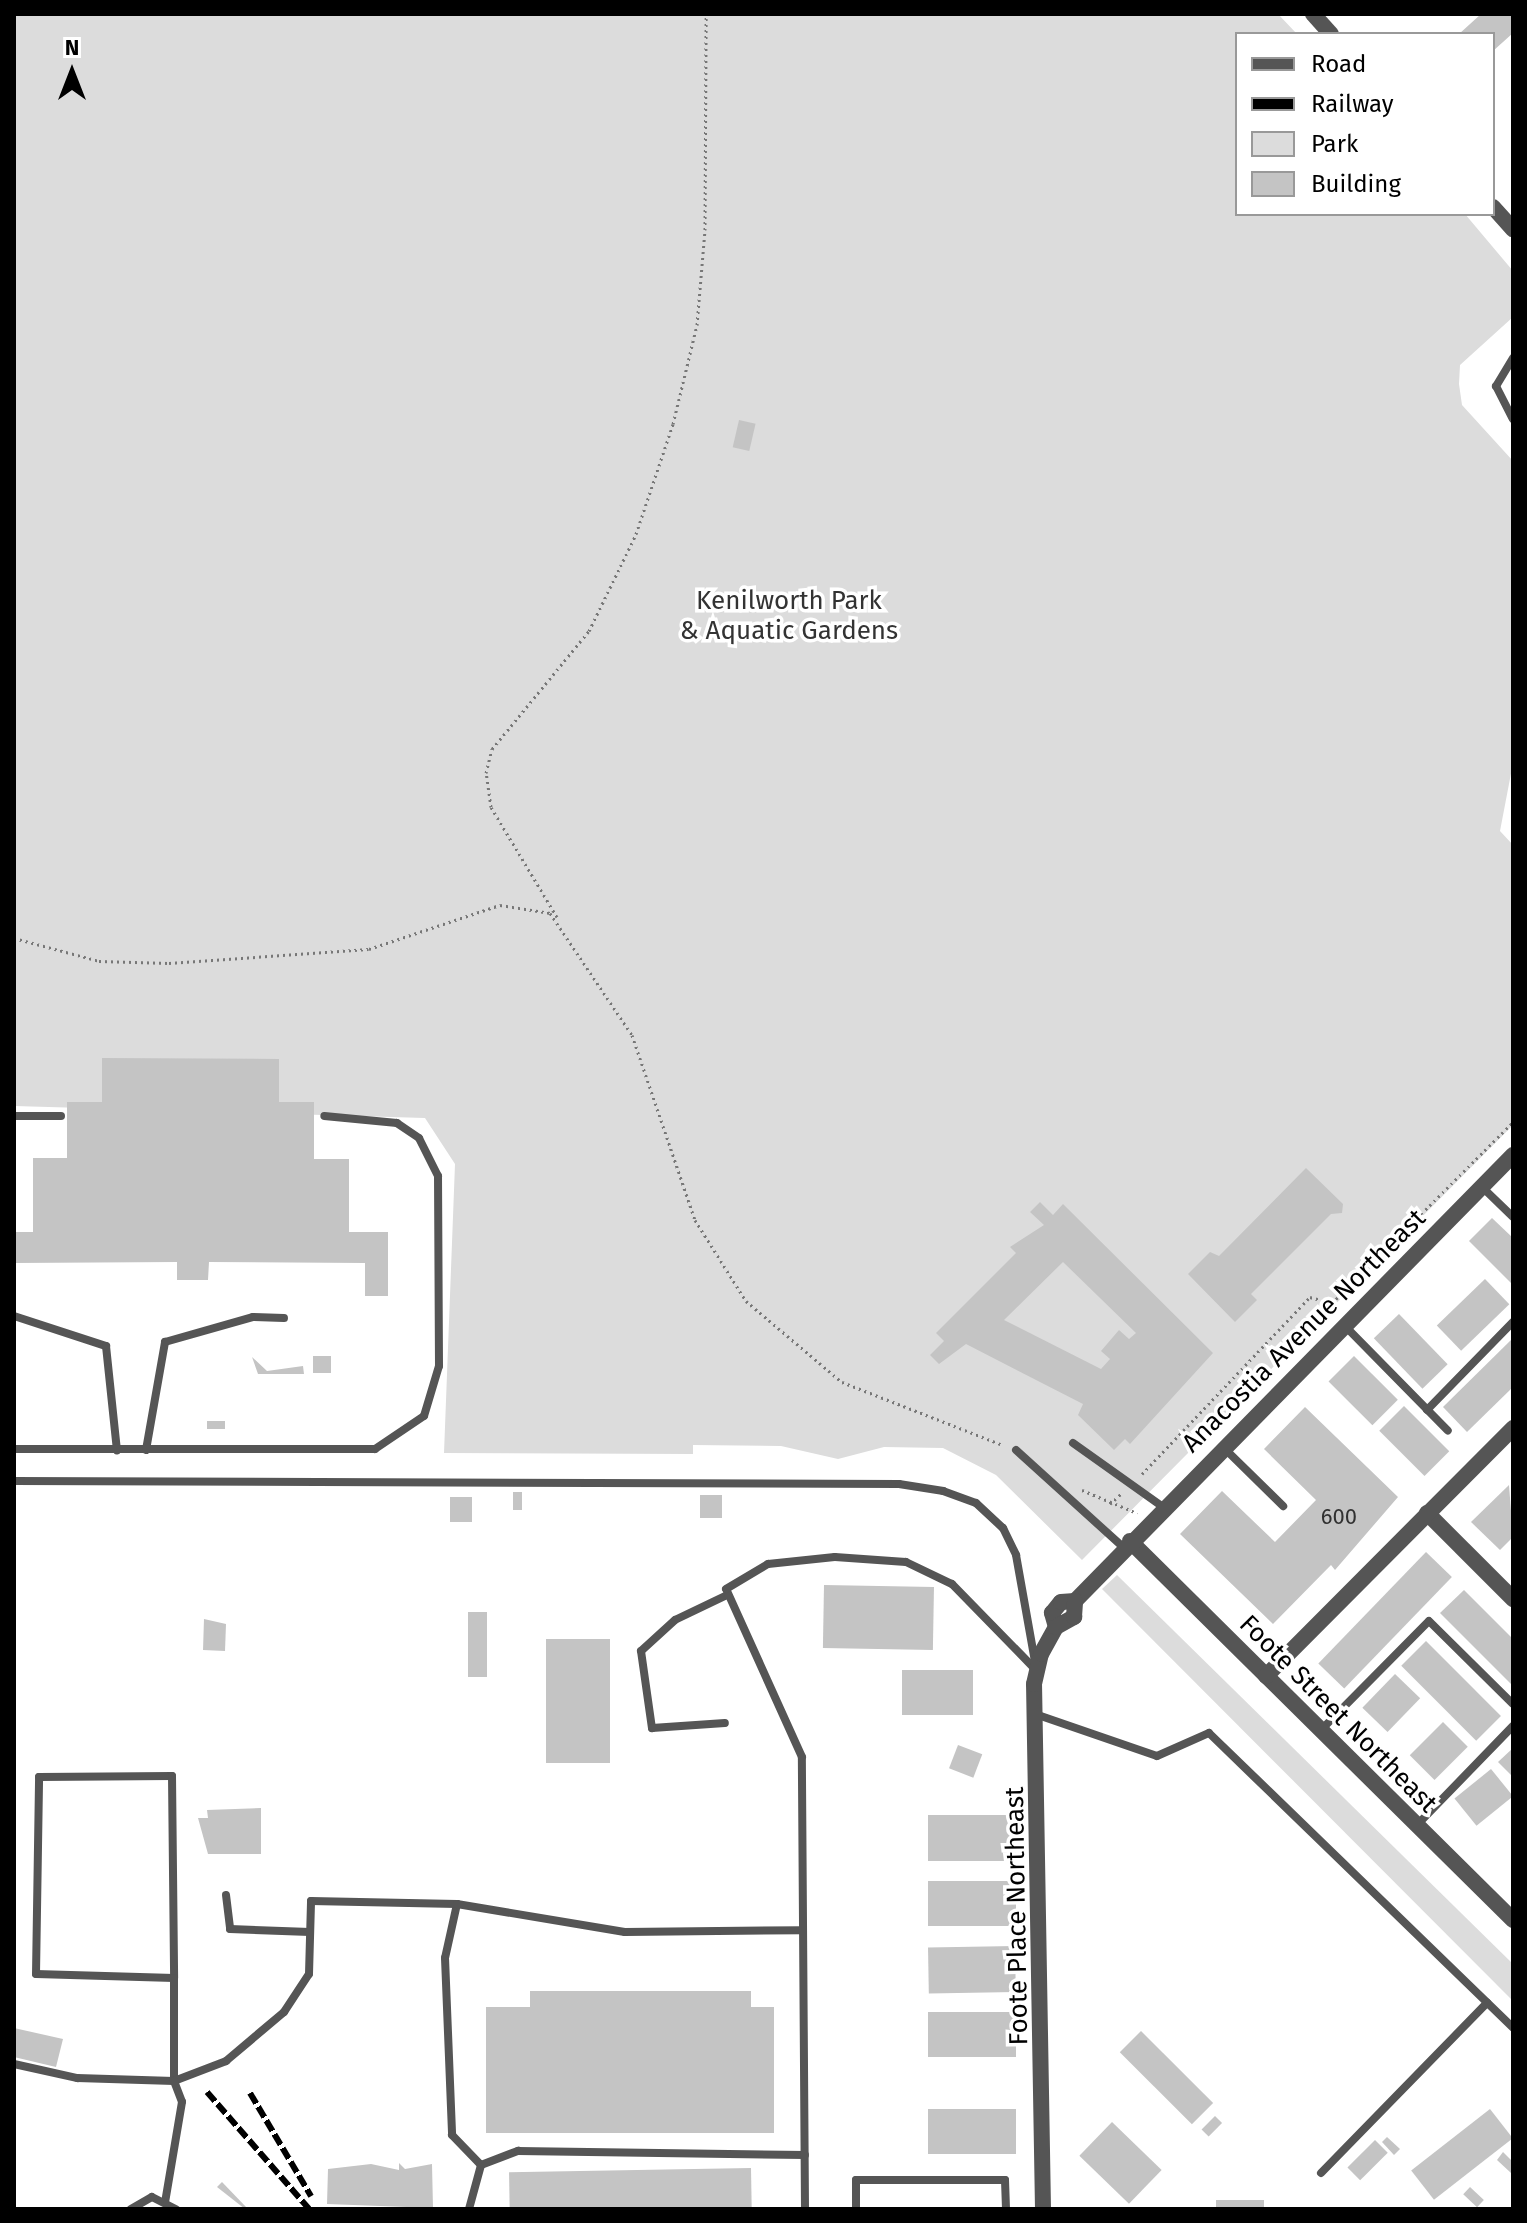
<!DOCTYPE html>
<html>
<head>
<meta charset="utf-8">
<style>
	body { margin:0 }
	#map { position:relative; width:1527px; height:2223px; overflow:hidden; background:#fff; font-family:"Fira Sans",sans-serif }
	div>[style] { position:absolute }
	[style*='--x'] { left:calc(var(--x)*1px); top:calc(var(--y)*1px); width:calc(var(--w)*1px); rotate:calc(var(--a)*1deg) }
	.green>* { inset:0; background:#dcdcdc }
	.building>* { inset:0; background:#c4c4c4; transform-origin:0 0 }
	.path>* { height:3px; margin-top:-1.5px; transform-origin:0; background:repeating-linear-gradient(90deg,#777 0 2px,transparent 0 6px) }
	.service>* { height:8px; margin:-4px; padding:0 4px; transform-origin:4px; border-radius:4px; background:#555 }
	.minor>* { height:16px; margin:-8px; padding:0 8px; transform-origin:8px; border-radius:8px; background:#555 }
	.rail>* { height:6px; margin-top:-3px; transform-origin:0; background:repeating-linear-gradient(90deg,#000 0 12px,transparent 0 16px) }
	span { translate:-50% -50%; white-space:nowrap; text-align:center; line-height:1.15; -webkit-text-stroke:7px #fff; paint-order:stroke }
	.number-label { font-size:22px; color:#313131 }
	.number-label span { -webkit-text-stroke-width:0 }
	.park-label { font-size:26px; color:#333 }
	.street-label { font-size:26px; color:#000 }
	.frame { position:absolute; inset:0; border:16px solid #000; pointer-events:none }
	.legend { position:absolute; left:1235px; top:32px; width:260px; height:184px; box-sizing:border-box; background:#fff; border:2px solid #999; margin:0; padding:10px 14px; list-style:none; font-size:24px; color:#000 }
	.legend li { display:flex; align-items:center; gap:16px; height:40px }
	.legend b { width:40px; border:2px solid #999 }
	.north { position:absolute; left:32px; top:32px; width:80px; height:80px; -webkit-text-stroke:6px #fff; paint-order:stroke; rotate:0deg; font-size:22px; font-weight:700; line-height:32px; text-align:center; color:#000 }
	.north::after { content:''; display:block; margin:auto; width:28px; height:36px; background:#000; clip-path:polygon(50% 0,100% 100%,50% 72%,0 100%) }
</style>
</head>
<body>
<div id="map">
	<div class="green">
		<i style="clip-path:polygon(14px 14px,1278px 14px,1297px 34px,1237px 34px,1237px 214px,1465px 214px,1513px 271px,1513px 317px,1460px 365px,1459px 384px,1462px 405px,1513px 461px,1513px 763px,1500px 831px,1513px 845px,1513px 1125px,1082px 1560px,996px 1475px,943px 1448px,884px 1447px,838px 1459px,781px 1446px,693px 1445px,693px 1454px,444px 1453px,455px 1164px,425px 1118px,14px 1106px)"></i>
		<i style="clip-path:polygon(1117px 1575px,1513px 1964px,1513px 2001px,1102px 1589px)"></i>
	</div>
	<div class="building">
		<i style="clip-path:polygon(1481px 14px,1513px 14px,1513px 33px,1493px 51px,1493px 34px,1459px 34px)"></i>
		<i style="left:739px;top:420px;width:17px;height:28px;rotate:13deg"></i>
		<i style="clip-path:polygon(102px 1058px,279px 1059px,279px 1102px,314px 1102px,314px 1159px,349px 1159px,349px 1232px,388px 1232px,388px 1296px,365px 1296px,365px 1263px,209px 1262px,208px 1280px,177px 1280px,177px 1262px,14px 1263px,14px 1232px,33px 1232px,33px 1158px,67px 1158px,67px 1102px,102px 1102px)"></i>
		<i style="clip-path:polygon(1306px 1168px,1343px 1204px,1342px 1213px,1331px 1214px,1251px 1294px,1257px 1300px,1235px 1322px,1188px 1274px,1210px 1252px,1219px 1256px)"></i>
		<i style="clip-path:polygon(evenodd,1040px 1202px,1053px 1215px,1063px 1204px,1213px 1353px,1130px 1444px,1125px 1439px,1114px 1450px,1078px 1415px,1083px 1404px,966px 1344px,939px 1364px,930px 1355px,944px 1341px,936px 1333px,1016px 1253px,1010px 1247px,1044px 1225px,1030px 1212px,1040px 1202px,1063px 1262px,1136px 1333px,1129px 1339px,1119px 1330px,1101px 1351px,1110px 1359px,1101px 1369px,1004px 1320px,1063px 1262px)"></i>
		<i style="clip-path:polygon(1492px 1218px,1513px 1238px,1513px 1285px,1469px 1241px)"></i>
		<i style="left:1485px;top:1279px;width:35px;height:67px;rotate:46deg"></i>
		<i style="left:1399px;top:1314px;width:70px;height:35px;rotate:46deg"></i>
		<i style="clip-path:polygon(1513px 1338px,1513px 1387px,1467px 1432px,1443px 1407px)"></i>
		<i style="left:331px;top:1356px;width:17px;height:18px;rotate:90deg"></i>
		<i style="left:1354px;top:1356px;width:62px;height:36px;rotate:45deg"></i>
		<i style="clip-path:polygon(252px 1357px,267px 1371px,303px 1366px,304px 1374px,258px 1374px)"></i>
		<i style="left:1404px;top:1406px;width:64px;height:35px;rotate:45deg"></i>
		<i style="clip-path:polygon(1305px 1407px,1398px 1497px,1335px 1570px,1331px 1565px,1273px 1624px,1180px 1534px,1222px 1491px,1275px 1542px,1316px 1500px,1264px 1449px)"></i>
		<i style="left:207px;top:1421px;width:18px;height:8px"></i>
		<i style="clip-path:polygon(1509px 1485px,1513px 1537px,1500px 1550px,1471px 1522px)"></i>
		<i style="left:513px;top:1492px;width:9px;height:18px"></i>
		<i style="left:700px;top:1495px;width:22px;height:23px"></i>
		<i style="left:450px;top:1497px;width:22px;height:25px"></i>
		<i style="left:1426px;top:1552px;width:36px;height:155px;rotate:44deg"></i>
		<i style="left:824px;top:1585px;width:110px;height:63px;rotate:1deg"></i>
		<i style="clip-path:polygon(1464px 1590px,1513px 1639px,1513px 1686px,1440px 1613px)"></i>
		<i style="left:468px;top:1612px;width:19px;height:65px"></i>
		<i style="clip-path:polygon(204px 1619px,226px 1624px,225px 1651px,203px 1650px)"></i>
		<i style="left:546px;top:1639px;width:64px;height:124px"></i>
		<i style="left:1426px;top:1641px;width:106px;height:35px;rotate:45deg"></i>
		<i style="left:902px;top:1670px;width:71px;height:45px"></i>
		<i style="left:1395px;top:1674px;width:35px;height:47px;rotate:44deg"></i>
		<i style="left:1443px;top:1722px;width:35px;height:47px;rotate:45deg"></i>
		<i style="left:958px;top:1745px;width:26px;height:25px;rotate:21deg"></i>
		<i style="clip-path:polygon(1513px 1748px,1513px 1777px,1498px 1762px)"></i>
		<i style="left:1491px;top:1769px;width:35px;height:47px;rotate:51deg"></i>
		<i style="clip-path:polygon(261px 1808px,261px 1854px,208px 1854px,198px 1818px,208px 1818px,207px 1810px)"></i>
		<i style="left:928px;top:1815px;width:88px;height:46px"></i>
		<i style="left:928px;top:1881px;width:88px;height:45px"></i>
		<i style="left:1015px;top:1946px;width:46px;height:87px;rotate:89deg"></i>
		<i style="clip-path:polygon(530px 1991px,751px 1991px,751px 2007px,774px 2007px,774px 2133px,486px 2133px,486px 2007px,530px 2007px)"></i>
		<i style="left:928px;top:2012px;width:88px;height:45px"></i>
		<i style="clip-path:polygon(14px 2028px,63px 2039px,56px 2067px,14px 2057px)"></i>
		<i style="left:1141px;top:2031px;width:102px;height:30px;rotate:45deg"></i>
		<i style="left:928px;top:2109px;width:88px;height:45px"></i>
		<i style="left:1490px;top:2109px;width:37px;height:100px;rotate:52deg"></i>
		<i style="left:1215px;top:2116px;width:10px;height:19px;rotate:45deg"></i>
		<i style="left:1112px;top:2122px;width:69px;height:47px;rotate:44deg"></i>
		<i style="clip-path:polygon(1387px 2137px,1400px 2149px,1394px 2155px,1382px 2142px)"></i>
		<i style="left:1375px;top:2140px;width:18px;height:39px;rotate:45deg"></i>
		<i style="clip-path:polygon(1503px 2152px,1513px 2162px,1511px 2173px,1497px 2160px)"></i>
		<i style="clip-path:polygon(399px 2163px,405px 2169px,432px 2164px,433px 2208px,327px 2204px,328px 2169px,371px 2164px,399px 2170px)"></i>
		<i style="left:751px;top:2168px;width:41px;height:242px;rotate:89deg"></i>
		<i style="clip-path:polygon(222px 2182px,247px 2208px,245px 2209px,217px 2187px)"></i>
		<i style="left:1470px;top:2187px;width:19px;height:10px;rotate:43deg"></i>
		<i style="left:1216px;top:2200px;width:48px;height:9px"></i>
	</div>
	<div class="path">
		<i style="--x:557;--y:917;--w:128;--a:-121"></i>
		<i style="--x:491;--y:807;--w:34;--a:-98"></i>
		<i style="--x:486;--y:773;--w:25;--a:-76"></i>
		<i style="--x:492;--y:749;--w:153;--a:-50.6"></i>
		<i style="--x:589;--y:631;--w:108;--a:-64.1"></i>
		<i style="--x:636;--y:534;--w:116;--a:-71.4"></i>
		<i style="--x:673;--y:424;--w:102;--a:-76.4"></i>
		<i style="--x:697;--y:325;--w:95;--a:-85.2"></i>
		<i style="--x:705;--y:230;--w:216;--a:-89.7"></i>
		<i style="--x:14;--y:938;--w:88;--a:15.1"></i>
		<i style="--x:99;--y:961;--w:70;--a:1.6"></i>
		<i style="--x:169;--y:963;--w:200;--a:-4"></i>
		<i style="--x:369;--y:949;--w:138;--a:-18.6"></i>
		<i style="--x:500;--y:905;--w:51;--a:9.1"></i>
		<i style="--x:550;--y:913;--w:147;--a:56.1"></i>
		<i style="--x:632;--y:1035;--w:195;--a:71.2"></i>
		<i style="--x:695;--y:1220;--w:96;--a:57.8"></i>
		<i style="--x:746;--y:1301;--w:126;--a:40.2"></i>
		<i style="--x:842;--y:1382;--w:173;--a:21.4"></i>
		<i style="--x:1142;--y:1474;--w:244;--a:-46.5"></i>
		<i style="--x:1310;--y:1297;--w:23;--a:15"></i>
		<i style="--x:1332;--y:1303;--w:256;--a:-45"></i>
		<i style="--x:1082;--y:1490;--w:60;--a:22.7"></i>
		<i style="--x:1110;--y:1504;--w:16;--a:-43"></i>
	</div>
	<div class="service">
		<i style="--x:1513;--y:358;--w:33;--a:121"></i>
		<i style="--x:1496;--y:386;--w:37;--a:63"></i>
		<i style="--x:14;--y:1116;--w:47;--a:0"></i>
		<i style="--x:1482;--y:1187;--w:43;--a:44.1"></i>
		<i style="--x:14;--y:1316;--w:97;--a:18.1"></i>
		<i style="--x:106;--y:1346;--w:105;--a:84"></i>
		<i style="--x:1344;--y:1325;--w:148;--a:45.5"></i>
		<i style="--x:1427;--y:1410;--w:123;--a:-45.7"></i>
		<i style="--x:1073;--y:1443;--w:110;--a:35.4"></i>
		<i style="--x:1224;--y:1448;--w:83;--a:44.5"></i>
		<i style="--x:14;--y:1449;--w:361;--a:0"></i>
		<i style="--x:375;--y:1449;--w:59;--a:-34"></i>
		<i style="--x:424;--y:1416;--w:52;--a:-73.3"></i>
		<i style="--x:439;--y:1366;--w:190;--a:-90.3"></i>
		<i style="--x:438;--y:1176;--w:42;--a:-116.6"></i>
		<i style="--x:419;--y:1138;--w:27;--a:-146"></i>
		<i style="--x:397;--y:1123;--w:73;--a:-174.5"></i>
		<i style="--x:146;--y:1450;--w:110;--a:-80"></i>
		<i style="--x:165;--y:1342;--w:91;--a:-15.9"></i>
		<i style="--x:253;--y:1317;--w:31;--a:2"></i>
		<i style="--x:1016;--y:1450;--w:146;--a:42.2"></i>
		<i style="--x:14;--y:1481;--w:885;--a:0.19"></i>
		<i style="--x:899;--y:1484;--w:45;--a:9"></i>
		<i style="--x:943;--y:1491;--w:35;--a:20"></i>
		<i style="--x:976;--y:1503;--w:37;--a:43"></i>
		<i style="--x:1003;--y:1528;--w:30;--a:64"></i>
		<i style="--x:1016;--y:1555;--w:109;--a:79.9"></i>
		<i style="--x:725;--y:1596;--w:55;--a:154.4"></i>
		<i style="--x:675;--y:1620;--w:46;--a:137.6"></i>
		<i style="--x:641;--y:1651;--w:78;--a:81.9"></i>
		<i style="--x:652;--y:1728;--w:73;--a:-3.9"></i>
		<i style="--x:1035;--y:1714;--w:129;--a:19"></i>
		<i style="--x:1157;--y:1756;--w:57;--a:-23.9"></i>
		<i style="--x:1209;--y:1733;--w:424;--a:44.1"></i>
		<i style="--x:1321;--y:1730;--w:153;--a:-45.3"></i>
		<i style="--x:1429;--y:1621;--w:118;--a:44.7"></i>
		<i style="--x:1417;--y:1825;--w:138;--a:-45.9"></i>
		<i style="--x:226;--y:1895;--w:34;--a:83"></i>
		<i style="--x:230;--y:1929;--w:80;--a:2.1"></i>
		<i style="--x:457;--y:1904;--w:55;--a:102.5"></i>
		<i style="--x:445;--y:1958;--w:177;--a:87.7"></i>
		<i style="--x:452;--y:2135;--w:42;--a:46"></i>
		<i style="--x:174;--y:1978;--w:138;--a:-178.3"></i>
		<i style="--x:36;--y:1974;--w:197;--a:-89.1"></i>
		<i style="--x:39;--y:1777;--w:133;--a:-0.4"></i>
		<i style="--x:172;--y:1776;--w:202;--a:89.4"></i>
		<i style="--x:174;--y:1978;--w:103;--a:90"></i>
		<i style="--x:174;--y:2081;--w:56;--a:-21"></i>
		<i style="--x:226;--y:2061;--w:76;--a:-40.2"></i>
		<i style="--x:284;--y:2012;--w:45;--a:-56.7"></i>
		<i style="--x:309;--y:1974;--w:73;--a:-88.4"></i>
		<i style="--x:311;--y:1901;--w:146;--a:1.2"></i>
		<i style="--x:457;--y:1904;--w:170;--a:9.5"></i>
		<i style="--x:625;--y:1932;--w:177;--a:-0.6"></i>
		<i style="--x:14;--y:2064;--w:65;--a:12.5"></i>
		<i style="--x:77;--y:2078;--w:97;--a:1.8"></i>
		<i style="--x:174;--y:2081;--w:22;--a:69"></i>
		<i style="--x:182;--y:2102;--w:101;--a:99.6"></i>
		<i style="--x:1321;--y:2173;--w:238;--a:-45.7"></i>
		<i style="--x:131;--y:2209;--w:24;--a:-30"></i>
		<i style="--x:152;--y:2197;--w:27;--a:27"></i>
		<i style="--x:469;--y:2209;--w:46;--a:-74.7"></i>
		<i style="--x:481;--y:2165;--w:40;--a:-21"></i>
		<i style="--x:518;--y:2151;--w:287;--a:0.8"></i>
		<i style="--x:805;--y:2209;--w:452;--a:-90.4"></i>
		<i style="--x:802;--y:1757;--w:184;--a:-114.3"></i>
		<i style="--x:726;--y:1589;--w:49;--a:-30.8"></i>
		<i style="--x:768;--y:1564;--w:67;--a:-6"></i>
		<i style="--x:835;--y:1557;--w:71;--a:4"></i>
		<i style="--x:906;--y:1562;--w:51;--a:25.6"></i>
		<i style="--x:952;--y:1584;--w:120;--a:45.7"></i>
		<i style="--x:856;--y:2209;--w:29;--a:-90"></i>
		<i style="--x:856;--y:2180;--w:149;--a:0"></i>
		<i style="--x:1005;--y:2180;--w:29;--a:88"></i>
	</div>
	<div class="minor">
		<i style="--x:1313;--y:14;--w:27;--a:48"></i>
		<i style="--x:1493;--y:207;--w:30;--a:48"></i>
		<i style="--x:1427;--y:1513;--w:122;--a:45"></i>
		<i style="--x:1130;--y:1541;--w:539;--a:44.7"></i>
		<i style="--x:1056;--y:1627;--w:15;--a:-106"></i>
		<i style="--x:1052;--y:1613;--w:14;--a:-51"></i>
		<i style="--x:1061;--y:1602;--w:14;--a:-4"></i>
		<i style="--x:1075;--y:1601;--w:625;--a:-45.52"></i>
		<i style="--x:1266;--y:1676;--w:350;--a:-45.1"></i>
		<i style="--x:1043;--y:2209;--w:525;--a:-90.98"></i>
		<i style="--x:1034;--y:1684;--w:31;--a:-77"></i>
		<i style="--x:1041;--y:1654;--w:31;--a:-61"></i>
		<i style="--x:1056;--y:1627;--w:21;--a:-29"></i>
		<i style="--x:1074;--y:1617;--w:16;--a:-86"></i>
	</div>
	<div class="rail">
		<i style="--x:207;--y:2092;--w:155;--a:48.9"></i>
		<i style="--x:250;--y:2093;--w:120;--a:59.4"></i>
	</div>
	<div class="number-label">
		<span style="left:1339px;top:1517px">600</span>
	</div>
	<div class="park-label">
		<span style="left:789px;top:616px">Kenilworth Park<br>&amp; Aquatic Gardens</span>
	</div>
	<div class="street-label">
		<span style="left:1304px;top:1331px;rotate:-45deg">Anacostia Avenue Northeast</span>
		<span style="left:1338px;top:1714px;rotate:45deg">Foote Street Northeast</span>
		<span style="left:1017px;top:1916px;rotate:-91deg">Foote Place Northeast</span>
	</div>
	<div class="frame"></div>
	<ul class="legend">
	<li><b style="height:10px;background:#555"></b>Road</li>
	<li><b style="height:10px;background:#000"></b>Railway</li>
	<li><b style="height:22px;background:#dcdcdc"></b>Park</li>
	<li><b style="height:22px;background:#c4c4c4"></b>Building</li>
	</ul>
	<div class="north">N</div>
</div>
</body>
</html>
